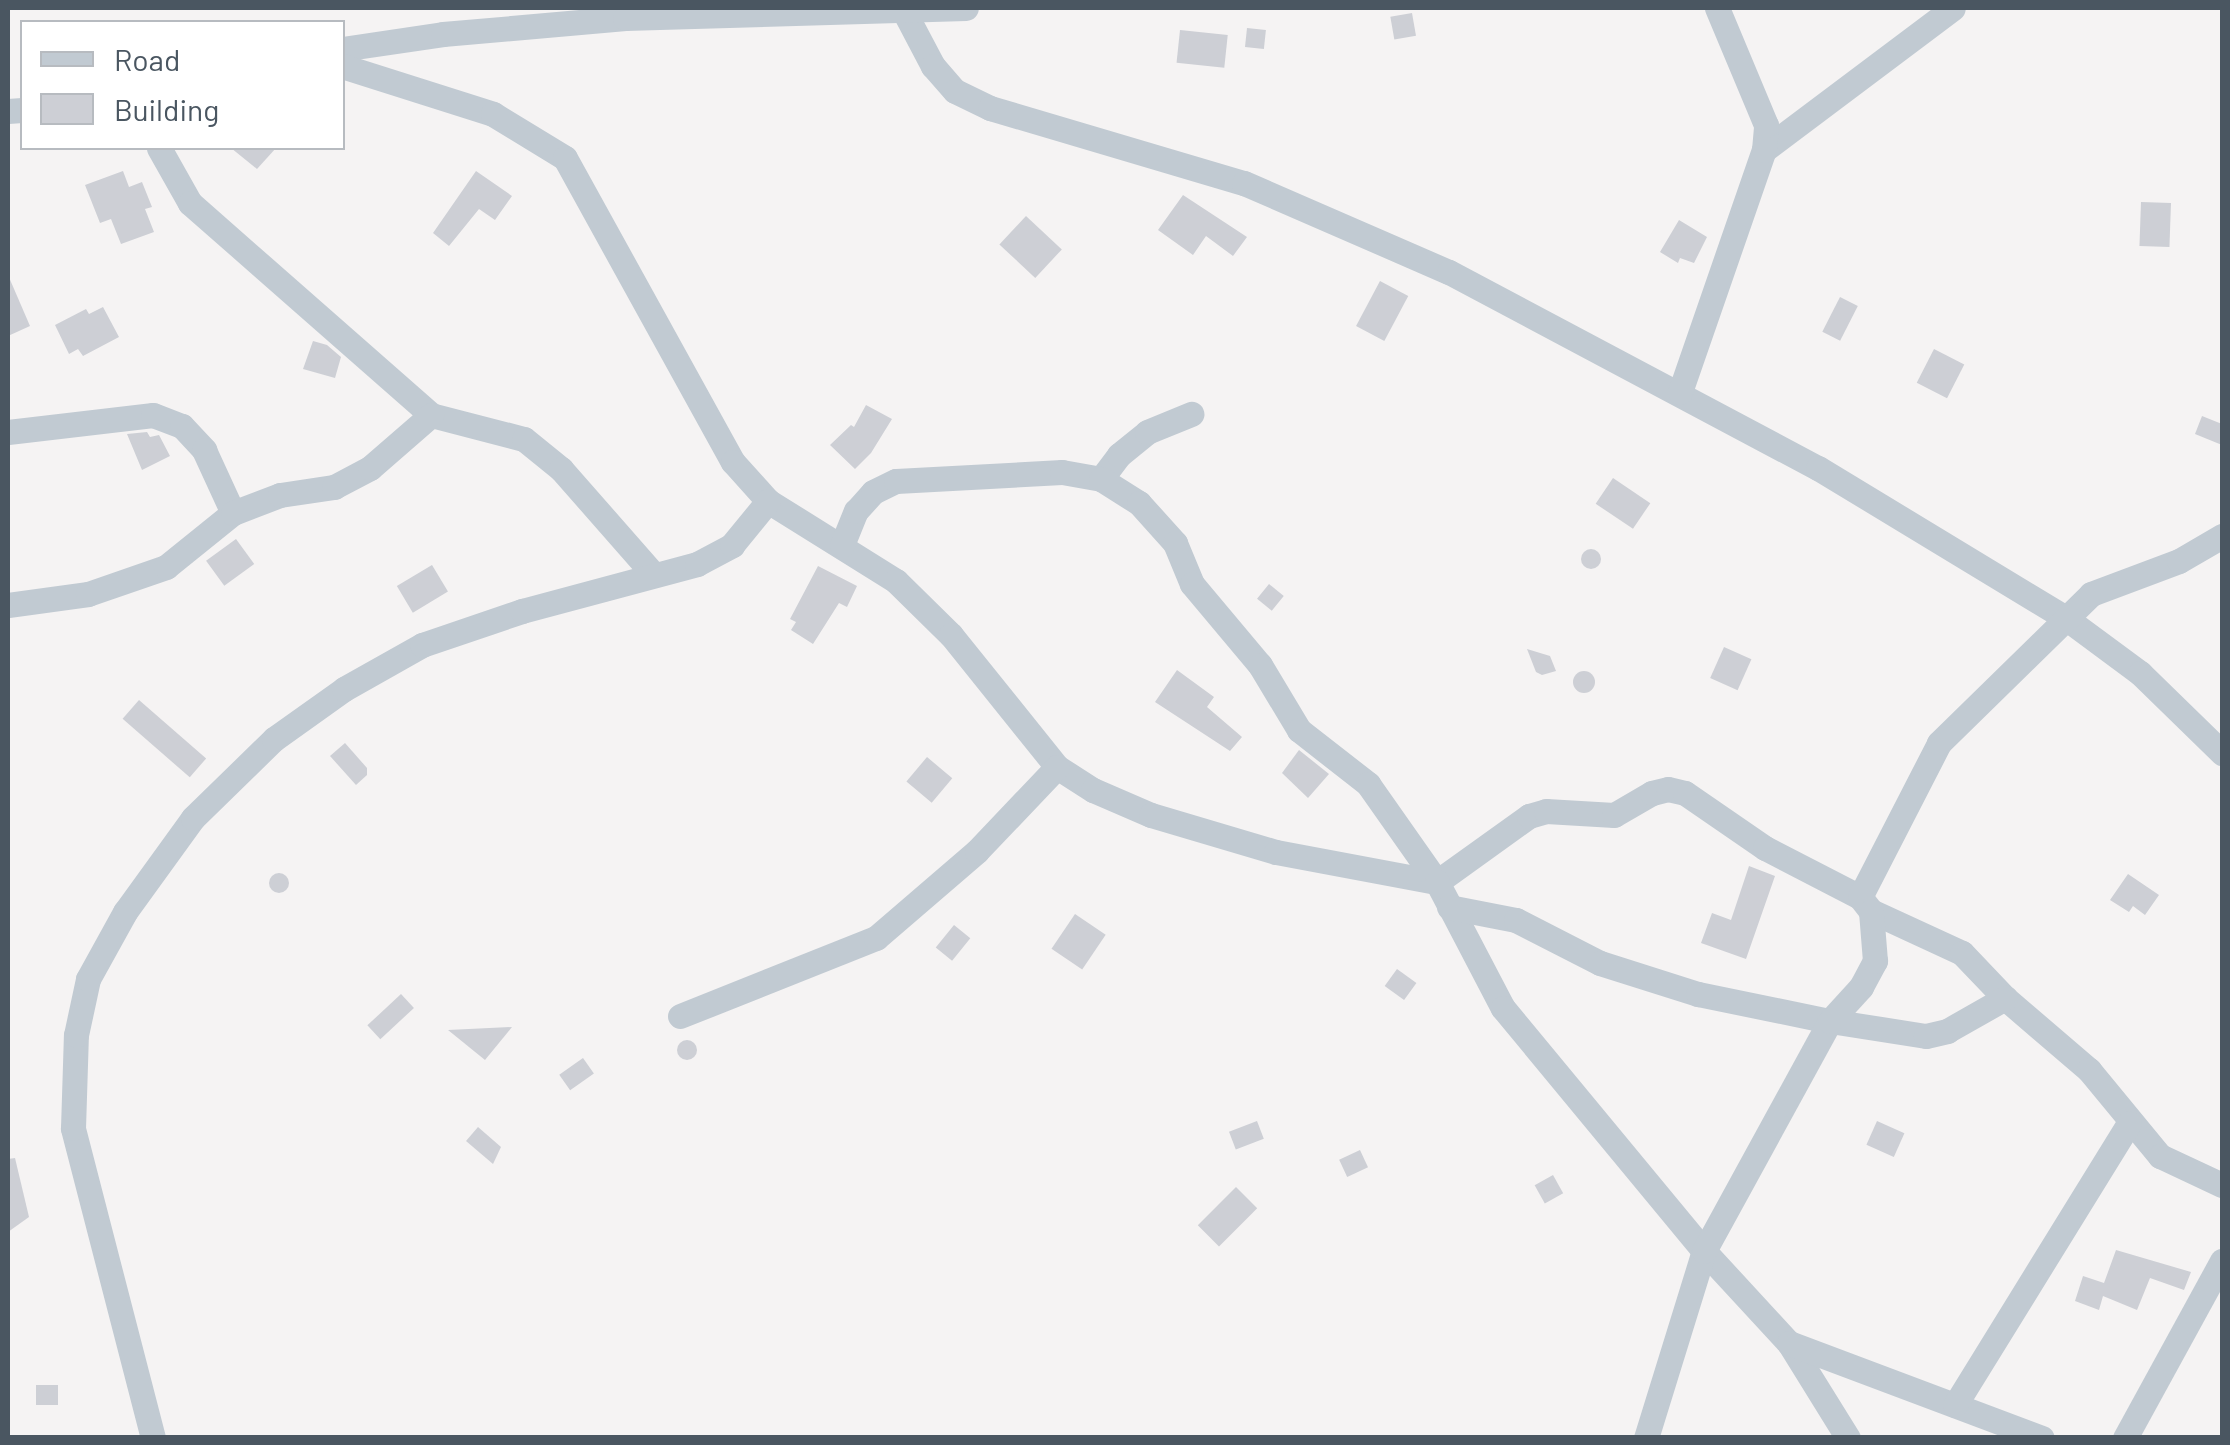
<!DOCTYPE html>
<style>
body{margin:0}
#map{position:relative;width:2230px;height:1445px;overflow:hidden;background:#f5f3f3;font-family:Barlow,sans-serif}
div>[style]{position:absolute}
.building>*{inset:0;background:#cdcfd5;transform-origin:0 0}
.round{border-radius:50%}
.minor>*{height:25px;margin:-12.5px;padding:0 12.5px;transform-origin:12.5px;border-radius:12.5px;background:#c1cad2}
span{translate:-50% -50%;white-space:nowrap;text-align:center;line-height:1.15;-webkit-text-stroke:8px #fff;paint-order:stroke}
.frame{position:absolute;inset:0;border:10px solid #4a5661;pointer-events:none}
.legend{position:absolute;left:20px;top:20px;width:325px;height:130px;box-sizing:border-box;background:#fff;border:2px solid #b7bbc0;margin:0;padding:12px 18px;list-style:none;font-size:30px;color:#4a5661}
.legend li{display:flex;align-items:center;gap:20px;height:50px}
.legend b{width:50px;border:2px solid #b7bbc0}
</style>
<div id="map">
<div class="building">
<i style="left:1412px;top:13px;width:23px;height:22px;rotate:80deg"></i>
<i style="left:1247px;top:28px;width:19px;height:19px;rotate:6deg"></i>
<i style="left:1180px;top:30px;width:48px;height:33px;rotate:6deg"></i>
<i style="clip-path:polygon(231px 148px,276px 148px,257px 169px)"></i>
<i style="clip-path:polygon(123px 171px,129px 187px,142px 182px,152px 207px,145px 209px,154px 232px,121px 244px,111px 219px,100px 223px,85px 185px)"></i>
<i style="clip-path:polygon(476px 171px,512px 196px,495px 220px,479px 209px,449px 246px,433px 233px)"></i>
<i style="clip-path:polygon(1183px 195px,1247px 237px,1233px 256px,1206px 236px,1193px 255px,1158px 230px)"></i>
<i style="left:2141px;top:202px;width:30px;height:44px;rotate:2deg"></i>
<i style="left:1026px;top:216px;width:49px;height:39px;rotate:43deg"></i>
<i style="clip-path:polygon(1679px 220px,1707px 237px,1694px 263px,1680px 258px,1678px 263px,1660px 252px)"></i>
<i style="clip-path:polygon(8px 275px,30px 326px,8px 336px)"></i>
<i style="left:1380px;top:281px;width:32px;height:51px;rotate:28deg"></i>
<i style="left:1840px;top:297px;width:20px;height:39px;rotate:27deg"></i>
<i style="clip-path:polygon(103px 307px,119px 337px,83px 356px,78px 349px,69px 354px,55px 325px,86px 309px,89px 314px)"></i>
<i style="clip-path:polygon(313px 341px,327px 345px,341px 357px,335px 378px,303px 369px)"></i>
<i style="left:1934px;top:349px;width:34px;height:38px;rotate:27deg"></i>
<i style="clip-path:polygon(866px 405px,892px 419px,871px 453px,855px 469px,830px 445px,851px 425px,854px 427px)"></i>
<i style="clip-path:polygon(2202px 416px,2222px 424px,2222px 445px,2195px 434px)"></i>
<i style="clip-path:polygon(147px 432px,150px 437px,159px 435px,170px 456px,142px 470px,127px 434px)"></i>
<i style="left:1613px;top:478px;width:45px;height:31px;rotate:34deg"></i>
<i style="left:236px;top:539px;width:31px;height:37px;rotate:54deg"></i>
<i class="round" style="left:1581px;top:549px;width:20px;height:20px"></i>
<i style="left:432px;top:565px;width:31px;height:41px;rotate:59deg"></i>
<i style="clip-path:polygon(818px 566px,857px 586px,847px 607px,839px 603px,813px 644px,791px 630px,796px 622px,790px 619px)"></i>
<i style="left:1269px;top:584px;width:19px;height:19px;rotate:39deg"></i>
<i style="left:1724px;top:647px;width:30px;height:34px;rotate:24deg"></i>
<i style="clip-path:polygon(1527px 649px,1550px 656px,1556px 671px,1542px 675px,1536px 672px)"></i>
<i style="clip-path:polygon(1177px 670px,1214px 697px,1207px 707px,1242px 737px,1230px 751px,1155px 702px)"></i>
<i class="round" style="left:1573px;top:671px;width:22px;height:22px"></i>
<i style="left:139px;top:700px;width:89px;height:25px;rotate:41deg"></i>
<i style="clip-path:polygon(345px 743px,367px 768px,367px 775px,356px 785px,330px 756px)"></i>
<i style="clip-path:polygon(1299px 750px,1329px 774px,1308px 798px,1282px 773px)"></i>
<i style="left:927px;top:757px;width:33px;height:32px;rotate:40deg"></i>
<i style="clip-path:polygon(1749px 866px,1775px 876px,1746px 959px,1701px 943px,1712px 913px,1731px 920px)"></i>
<i class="round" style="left:269px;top:873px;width:20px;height:20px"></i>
<i style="clip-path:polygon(2128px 874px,2159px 895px,2145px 915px,2133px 906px,2129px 912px,2110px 900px)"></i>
<i style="left:1075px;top:914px;width:37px;height:42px;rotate:34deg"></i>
<i style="left:954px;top:925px;width:21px;height:29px;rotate:39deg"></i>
<i style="left:1397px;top:969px;width:24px;height:21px;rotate:36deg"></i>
<i style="left:401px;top:994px;width:19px;height:46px;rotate:47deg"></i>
<i style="clip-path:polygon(512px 1027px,485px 1060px,448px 1030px)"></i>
<i class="round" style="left:677px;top:1040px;width:20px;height:20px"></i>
<i style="left:583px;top:1058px;width:19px;height:29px;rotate:55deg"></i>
<i style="left:1257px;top:1121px;width:19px;height:30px;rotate:69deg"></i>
<i style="left:1877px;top:1121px;width:30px;height:26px;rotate:24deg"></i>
<i style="clip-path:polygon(478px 1127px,501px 1147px,493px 1164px,466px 1141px)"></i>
<i style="left:1360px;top:1150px;width:19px;height:23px;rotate:65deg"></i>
<i style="clip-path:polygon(15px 1158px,29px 1217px,8px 1232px,8px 1159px)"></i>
<i style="left:1553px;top:1175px;width:21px;height:21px;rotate:61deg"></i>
<i style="left:1236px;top:1187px;width:30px;height:54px;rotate:45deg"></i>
<i style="clip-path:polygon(2116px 1250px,2191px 1272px,2184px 1290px,2150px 1278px,2137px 1310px,2103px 1296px,2099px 1310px,2075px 1301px,2083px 1276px,2104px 1283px)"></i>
<i style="left:36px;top:1385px;width:22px;height:20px"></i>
</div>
<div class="minor">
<i style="left:905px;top:13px;width:60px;rotate:62.2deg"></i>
<i style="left:933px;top:66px;width:33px;rotate:49deg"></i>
<i style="left:955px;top:91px;width:39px;rotate:26deg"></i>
<i style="left:990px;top:108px;width:265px;rotate:16.5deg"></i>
<i style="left:1244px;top:183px;width:223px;rotate:23.5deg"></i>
<i style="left:1449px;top:272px;width:418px;rotate:28deg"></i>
<i style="left:1818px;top:468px;width:291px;rotate:31.2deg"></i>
<i style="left:2067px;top:619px;width:91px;rotate:36.5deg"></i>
<i style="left:2140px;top:673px;width:115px;rotate:44.3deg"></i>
<i style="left:342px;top:49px;width:102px;rotate:-8.4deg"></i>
<i style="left:443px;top:34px;width:183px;rotate:-5deg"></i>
<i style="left:625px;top:18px;width:341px;rotate:-1.7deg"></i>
<i style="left:342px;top:66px;width:158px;rotate:17.6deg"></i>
<i style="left:493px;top:114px;width:84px;rotate:31.4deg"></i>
<i style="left:565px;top:158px;width:347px;rotate:61.1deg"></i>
<i style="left:733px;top:462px;width:52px;rotate:48.1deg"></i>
<i style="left:768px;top:501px;width:151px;rotate:32deg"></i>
<i style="left:896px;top:581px;width:77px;rotate:44.5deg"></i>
<i style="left:951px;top:635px;width:169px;rotate:51.2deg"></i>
<i style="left:1057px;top:767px;width:43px;rotate:32.6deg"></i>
<i style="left:1093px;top:790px;width:63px;rotate:23.3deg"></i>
<i style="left:1151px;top:815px;width:130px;rotate:16.5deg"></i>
<i style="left:1276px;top:852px;width:164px;rotate:10.6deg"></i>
<i style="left:1437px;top:882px;width:113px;rotate:-35.7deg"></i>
<i style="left:1529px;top:816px;width:18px;rotate:-16deg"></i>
<i style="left:1546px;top:811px;width:68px;rotate:3.4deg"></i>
<i style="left:1614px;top:815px;width:44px;rotate:-30.1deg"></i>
<i style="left:1652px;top:793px;width:16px;rotate:-14deg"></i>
<i style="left:1668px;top:789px;width:17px;rotate:13deg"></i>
<i style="left:1685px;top:793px;width:97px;rotate:34.5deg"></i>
<i style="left:1765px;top:848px;width:107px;rotate:27.3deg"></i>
<i style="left:1860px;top:897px;width:18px;rotate:52deg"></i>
<i style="left:1871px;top:911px;width:100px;rotate:24.8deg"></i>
<i style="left:1962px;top:953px;width:62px;rotate:46.3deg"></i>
<i style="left:2005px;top:998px;width:111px;rotate:40.6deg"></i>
<i style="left:2089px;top:1070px;width:112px;rotate:50.5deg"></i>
<i style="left:2160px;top:1156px;width:68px;rotate:25.1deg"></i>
<i style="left:8px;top:111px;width:14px;rotate:-4deg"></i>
<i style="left:159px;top:148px;width:63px;rotate:60.6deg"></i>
<i style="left:190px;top:203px;width:321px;rotate:41.3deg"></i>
<i style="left:431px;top:415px;width:96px;rotate:14.5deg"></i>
<i style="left:524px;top:439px;width:48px;rotate:39deg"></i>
<i style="left:561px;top:469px;width:141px;rotate:48.7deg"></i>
<i style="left:1764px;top:150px;width:236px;rotate:-36.9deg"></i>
<i style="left:1680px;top:392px;width:256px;rotate:-70.9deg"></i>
<i style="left:1764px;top:150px;width:25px;rotate:-85deg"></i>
<i style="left:1766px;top:125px;width:127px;rotate:-112.7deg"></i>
<i style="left:8px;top:432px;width:146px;rotate:-6.7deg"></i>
<i style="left:153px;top:415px;width:31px;rotate:21deg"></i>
<i style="left:182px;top:426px;width:33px;rotate:47deg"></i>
<i style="left:204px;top:450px;width:69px;rotate:65.3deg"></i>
<i style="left:1101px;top:479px;width:30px;rotate:-53deg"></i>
<i style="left:1119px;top:455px;width:36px;rotate:-39deg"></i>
<i style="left:1147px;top:432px;width:48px;rotate:-22.2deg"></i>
<i style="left:842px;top:545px;width:37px;rotate:-68deg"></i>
<i style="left:856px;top:511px;width:25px;rotate:-48deg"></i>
<i style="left:873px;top:492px;width:25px;rotate:-26deg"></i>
<i style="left:896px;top:481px;width:166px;rotate:-3.1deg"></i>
<i style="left:1062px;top:472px;width:40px;rotate:10deg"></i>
<i style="left:1101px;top:479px;width:45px;rotate:32.3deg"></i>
<i style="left:1139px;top:503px;width:54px;rotate:48deg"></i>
<i style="left:1175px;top:543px;width:44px;rotate:67.5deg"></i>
<i style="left:1192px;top:584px;width:106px;rotate:50deg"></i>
<i style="left:1260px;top:665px;width:76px;rotate:59deg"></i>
<i style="left:1299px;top:730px;width:88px;rotate:38deg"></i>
<i style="left:1368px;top:784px;width:120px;rotate:54.9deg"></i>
<i style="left:1437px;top:882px;width:142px;rotate:62.4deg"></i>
<i style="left:1503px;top:1008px;width:315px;rotate:50.4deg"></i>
<i style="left:1704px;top:1251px;width:125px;rotate:47.3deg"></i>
<i style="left:1789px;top:1343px;width:112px;rotate:58.2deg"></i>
<i style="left:8px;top:605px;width:81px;rotate:-7.8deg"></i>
<i style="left:88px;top:594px;width:83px;rotate:-19.1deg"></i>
<i style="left:166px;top:567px;width:86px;rotate:-38.9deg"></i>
<i style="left:233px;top:513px;width:50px;rotate:-21deg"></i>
<i style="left:280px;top:495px;width:55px;rotate:-8.4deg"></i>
<i style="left:334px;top:487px;width:41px;rotate:-27.8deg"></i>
<i style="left:370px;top:468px;width:81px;rotate:-41deg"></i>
<i style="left:1860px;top:897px;width:173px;rotate:-62.8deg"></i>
<i style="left:1939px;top:743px;width:213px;rotate:-44.4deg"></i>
<i style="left:2091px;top:594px;width:94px;rotate:-20.6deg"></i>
<i style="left:2179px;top:561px;width:50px;rotate:-30.2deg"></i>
<i style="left:1449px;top:907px;width:68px;rotate:11deg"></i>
<i style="left:1516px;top:920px;width:94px;rotate:27.1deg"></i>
<i style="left:1600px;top:963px;width:103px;rotate:17.6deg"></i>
<i style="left:1698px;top:994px;width:135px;rotate:11.6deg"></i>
<i style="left:1830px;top:1021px;width:97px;rotate:8.9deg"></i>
<i style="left:1926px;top:1036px;width:22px;rotate:-13deg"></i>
<i style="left:1947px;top:1031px;width:67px;rotate:-29.6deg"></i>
<i style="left:680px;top:1016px;width:211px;rotate:-21.7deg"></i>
<i style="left:876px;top:938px;width:133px;rotate:-40.7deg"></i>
<i style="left:977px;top:851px;width:116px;rotate:-46.4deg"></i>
<i style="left:1789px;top:1343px;width:270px;rotate:20.6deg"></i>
<i style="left:1955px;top:1405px;width:331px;rotate:-58.3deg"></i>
<i style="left:153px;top:1438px;width:320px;rotate:-104.5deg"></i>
<i style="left:73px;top:1128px;width:93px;rotate:-88.2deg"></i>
<i style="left:76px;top:1035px;width:57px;rotate:-77.9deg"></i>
<i style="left:88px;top:979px;width:77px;rotate:-61.1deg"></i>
<i style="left:125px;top:912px;width:116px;rotate:-54.1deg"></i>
<i style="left:193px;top:818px;width:113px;rotate:-44.3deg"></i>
<i style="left:274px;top:739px;width:86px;rotate:-35.5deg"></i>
<i style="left:344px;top:689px;width:90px;rotate:-29.4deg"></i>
<i style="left:422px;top:645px;width:106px;rotate:-18.8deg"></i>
<i style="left:522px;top:611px;width:181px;rotate:-15deg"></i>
<i style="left:697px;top:564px;width:40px;rotate:-28deg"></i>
<i style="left:732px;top:545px;width:57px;rotate:-50.7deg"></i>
<i style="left:1646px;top:1438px;width:196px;rotate:-72.8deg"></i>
<i style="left:1704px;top:1251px;width:262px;rotate:-61.3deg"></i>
<i style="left:1830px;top:1021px;width:46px;rotate:-47.6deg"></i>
<i style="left:1861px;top:987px;width:30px;rotate:-62deg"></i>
<i style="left:1875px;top:961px;width:50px;rotate:-94.6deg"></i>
<i style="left:2125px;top:1438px;width:202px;rotate:-61.3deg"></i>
</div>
<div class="frame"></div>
<ul class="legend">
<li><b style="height:12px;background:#c1cad2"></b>Road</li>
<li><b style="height:28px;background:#cdcfd5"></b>Building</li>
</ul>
</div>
